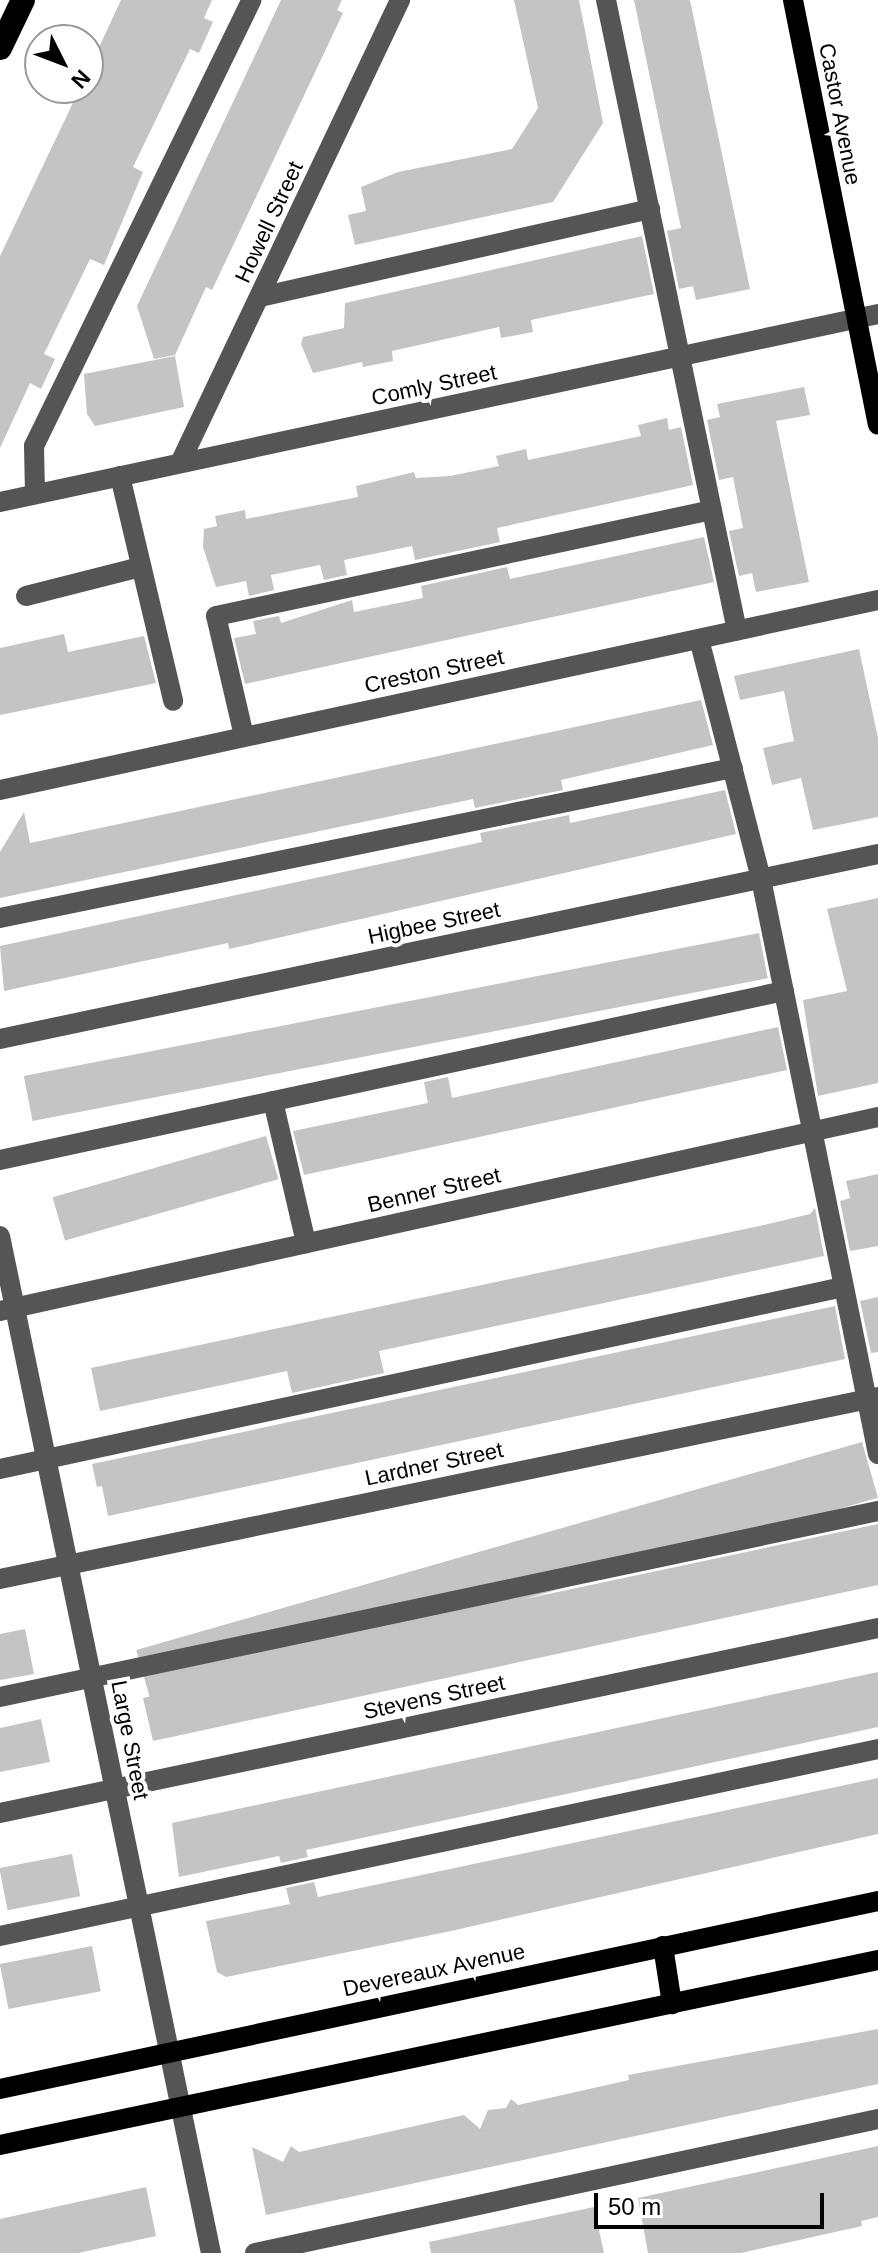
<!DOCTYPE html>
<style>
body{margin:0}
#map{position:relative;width:878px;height:2253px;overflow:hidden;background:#fff;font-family:Helvetica,sans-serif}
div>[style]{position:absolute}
.building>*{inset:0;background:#c4c4c4;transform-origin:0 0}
.minor>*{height:20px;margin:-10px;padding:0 10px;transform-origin:10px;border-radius:10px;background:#555}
.major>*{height:20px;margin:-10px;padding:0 10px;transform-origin:10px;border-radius:10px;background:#000}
.highway>*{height:24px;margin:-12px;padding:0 12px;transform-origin:12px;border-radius:12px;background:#000}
span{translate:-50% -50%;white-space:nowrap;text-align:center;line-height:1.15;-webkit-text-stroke:8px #fff;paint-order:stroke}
.street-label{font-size:22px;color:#000}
.north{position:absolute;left:24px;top:24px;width:80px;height:80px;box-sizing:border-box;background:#fff;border:2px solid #999;border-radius:50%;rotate:132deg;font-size:22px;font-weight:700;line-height:32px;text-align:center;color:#000}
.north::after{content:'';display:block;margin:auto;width:28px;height:36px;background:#000;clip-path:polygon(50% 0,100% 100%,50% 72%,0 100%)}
.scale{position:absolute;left:594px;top:2193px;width:230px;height:36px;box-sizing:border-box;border:4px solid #000;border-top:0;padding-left:10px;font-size:24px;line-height:28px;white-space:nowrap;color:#000;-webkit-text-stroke:6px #fff;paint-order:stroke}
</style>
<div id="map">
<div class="building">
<i style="clip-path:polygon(121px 0,212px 0,204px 18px,213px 22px,199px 53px,190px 49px,133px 167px,143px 172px,104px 265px,90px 259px,44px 354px,55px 359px,41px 389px,30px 383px,0 448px,0 256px,80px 88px,88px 88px,88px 71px)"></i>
<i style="clip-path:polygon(281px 0,342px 0,337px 10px,343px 13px,212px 290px,206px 287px,175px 355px,154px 359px,137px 306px)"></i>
<i style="clip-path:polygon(514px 0,579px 0,603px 123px,553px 202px,355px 245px,348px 215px,366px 211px,361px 187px,398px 172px,512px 149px,538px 108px)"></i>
<i style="clip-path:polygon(634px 0,690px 0,750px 289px,696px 300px,693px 286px,679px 289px,667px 231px,681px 228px)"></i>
<i style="clip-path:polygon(642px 236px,654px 294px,531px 320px,533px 332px,501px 338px,499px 327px,392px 351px,393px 361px,363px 367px,362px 362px,313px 373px,301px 344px,303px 337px,344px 328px,345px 303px)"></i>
<i style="clip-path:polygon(175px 356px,184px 407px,95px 426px,87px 414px,84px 374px)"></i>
<i style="clip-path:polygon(804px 387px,810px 415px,776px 421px,809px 582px,756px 592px,752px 573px,739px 576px,729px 531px,743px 528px,733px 477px,719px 480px,707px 420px,720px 417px,717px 404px)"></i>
<i style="clip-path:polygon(667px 418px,669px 430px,681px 427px,693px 485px,497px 528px,500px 542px,415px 560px,412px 546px,344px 560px,347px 575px,324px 580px,320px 565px,271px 575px,274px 590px,249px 596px,246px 581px,216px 587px,203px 547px,204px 529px,217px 526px,215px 516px,245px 510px,246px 519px,358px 497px,356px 486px,414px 472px,416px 478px,450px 476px,499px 466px,496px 456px,526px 449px,528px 460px,641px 436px,638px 425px)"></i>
<i style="clip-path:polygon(704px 537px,714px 582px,245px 684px,234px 638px,256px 634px,253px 621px,279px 616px,281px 623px,352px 600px,354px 612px,423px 598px,421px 586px,507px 567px,510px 579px)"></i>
<i style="clip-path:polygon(64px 634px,68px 652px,144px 636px,156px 683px,0 715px,0 648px)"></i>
<i style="clip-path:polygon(859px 649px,878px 738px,878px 817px,813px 830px,801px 778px,772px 785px,763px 748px,794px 741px,784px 691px,740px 700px,734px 676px)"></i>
<i style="clip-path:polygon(701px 700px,713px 745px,561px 780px,563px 790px,475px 808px,473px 799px,0 898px,0 852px,24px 812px,30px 843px)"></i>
<i style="clip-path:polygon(725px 790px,736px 834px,229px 949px,228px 943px,4px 991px,0 946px,482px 842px,480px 833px,569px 815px,570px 823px)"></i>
<i style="clip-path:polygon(878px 898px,878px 1083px,818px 1096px,803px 1000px,847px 991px,827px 909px)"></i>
<i style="left:759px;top:933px;width:46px;height:749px;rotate:79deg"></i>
<i style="clip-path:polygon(778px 1027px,787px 1070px,304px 1175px,293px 1131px,428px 1103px,424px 1082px,448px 1077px,452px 1098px)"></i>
<i style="left:266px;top:1136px;width:45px;height:222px;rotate:74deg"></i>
<i style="clip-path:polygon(878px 1174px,878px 1246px,850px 1251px,840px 1201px,850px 1198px,846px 1181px)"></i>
<i style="clip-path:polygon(815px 1208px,824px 1256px,379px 1351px,384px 1373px,292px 1393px,287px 1371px,100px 1411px,91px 1368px,764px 1225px,810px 1214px)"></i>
<i style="clip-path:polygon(878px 1297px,878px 1352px,871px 1353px,860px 1301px)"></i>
<i style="clip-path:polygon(835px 1306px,845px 1359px,108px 1516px,102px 1486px,97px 1487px,92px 1464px)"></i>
<i style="left:862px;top:1442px;width:58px;height:755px;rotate:74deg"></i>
<i style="clip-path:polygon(878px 1524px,878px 1585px,153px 1741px,143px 1698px,179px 1690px,175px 1673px)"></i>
<i style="clip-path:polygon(25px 1629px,34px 1674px,0 1680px,0 1634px)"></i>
<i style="clip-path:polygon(878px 1672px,878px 1727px,306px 1850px,308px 1857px,281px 1863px,279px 1856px,179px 1877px,172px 1823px)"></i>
<i style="clip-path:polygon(41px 1719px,50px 1762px,0 1772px,0 1728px)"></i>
<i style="clip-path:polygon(878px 1778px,878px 1834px,451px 1931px,226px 1977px,217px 1972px,206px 1921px,290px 1904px,286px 1888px,314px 1882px,318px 1897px)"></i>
<i style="left:72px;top:1854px;width:43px;height:74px;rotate:79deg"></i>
<i style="left:92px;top:1946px;width:46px;height:94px;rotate:79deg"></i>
<i style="clip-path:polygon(878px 2029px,878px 2084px,266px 2215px,252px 2147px,283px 2162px,291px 2146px,299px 2152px,464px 2115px,480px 2129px,488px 2110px,506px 2108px,511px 2099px,518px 2105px,629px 2080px,628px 2075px)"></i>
<i style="clip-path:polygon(878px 2146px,878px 2217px,861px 2221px,862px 2226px,741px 2253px,648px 2253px,638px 2198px)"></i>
<i style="clip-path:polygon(146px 2187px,156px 2236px,78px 2253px,0 2253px,0 2219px)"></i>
<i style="clip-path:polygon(594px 2207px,604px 2253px,431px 2253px,429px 2242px)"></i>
</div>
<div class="minor">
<i style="left:606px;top:0;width:644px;rotate:78.27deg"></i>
<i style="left:260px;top:297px;width:400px;rotate:-12.7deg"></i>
<i style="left:180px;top:463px;width:513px;rotate:-64.58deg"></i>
<i style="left:120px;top:476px;width:231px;rotate:76.7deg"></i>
<i style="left:35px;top:494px;width:48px;rotate:-91.2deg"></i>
<i style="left:34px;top:446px;width:496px;rotate:-64deg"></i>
<i style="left:0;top:502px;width:898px;rotate:-12.09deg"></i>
<i style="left:26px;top:596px;width:119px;rotate:-14.2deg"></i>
<i style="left:699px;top:639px;width:248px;rotate:75.5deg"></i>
<i style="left:761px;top:879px;width:587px;rotate:78.5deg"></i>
<i style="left:244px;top:736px;width:123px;rotate:-103.1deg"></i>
<i style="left:216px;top:616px;width:507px;rotate:-12.06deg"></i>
<i style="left:0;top:790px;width:898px;rotate:-12.21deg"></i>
<i style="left:0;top:918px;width:748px;rotate:-11.57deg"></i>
<i style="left:0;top:1039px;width:897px;rotate:-11.9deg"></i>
<i style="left:273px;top:1101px;width:146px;rotate:76.9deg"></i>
<i style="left:0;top:1160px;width:802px;rotate:-12.16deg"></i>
<i style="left:0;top:1236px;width:1039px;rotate:78.28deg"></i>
<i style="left:0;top:1311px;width:899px;rotate:-12.46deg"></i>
<i style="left:0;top:1469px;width:862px;rotate:-12.18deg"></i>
<i style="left:0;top:1579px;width:897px;rotate:-11.71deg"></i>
<i style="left:0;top:1697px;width:897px;rotate:-11.96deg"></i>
<i style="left:0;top:1813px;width:897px;rotate:-11.9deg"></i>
<i style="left:0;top:1936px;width:898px;rotate:-12.02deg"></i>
<i style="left:255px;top:2253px;width:637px;rotate:-12.14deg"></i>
</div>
<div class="major">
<i style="left:793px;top:0;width:433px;rotate:78.7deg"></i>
<i style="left:663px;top:1946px;width:59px;rotate:81.2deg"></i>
<i style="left:0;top:2089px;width:898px;rotate:-12.09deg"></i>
<i style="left:0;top:2145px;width:897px;rotate:-11.9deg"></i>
</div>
<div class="highway">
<i style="left:0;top:48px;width:53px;rotate:-64.4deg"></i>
</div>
<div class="street-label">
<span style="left:840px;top:114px;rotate:79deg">Castor Avenue</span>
<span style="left:269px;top:222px;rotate:-65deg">Howell Street</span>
<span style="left:434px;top:385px;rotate:-12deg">Comly Street</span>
<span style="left:434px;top:671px;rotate:-12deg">Creston Street</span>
<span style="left:434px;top:923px;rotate:-12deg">Higbee Street</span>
<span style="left:434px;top:1190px;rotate:-13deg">Benner Street</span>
<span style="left:434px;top:1464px;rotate:-12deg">Lardner Street</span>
<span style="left:434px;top:1697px;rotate:-12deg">Stevens Street</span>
<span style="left:130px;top:1740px;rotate:79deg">Large Street</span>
<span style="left:434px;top:1970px;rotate:-12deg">Devereaux Avenue</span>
</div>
<div class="north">N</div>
<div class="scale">50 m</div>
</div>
